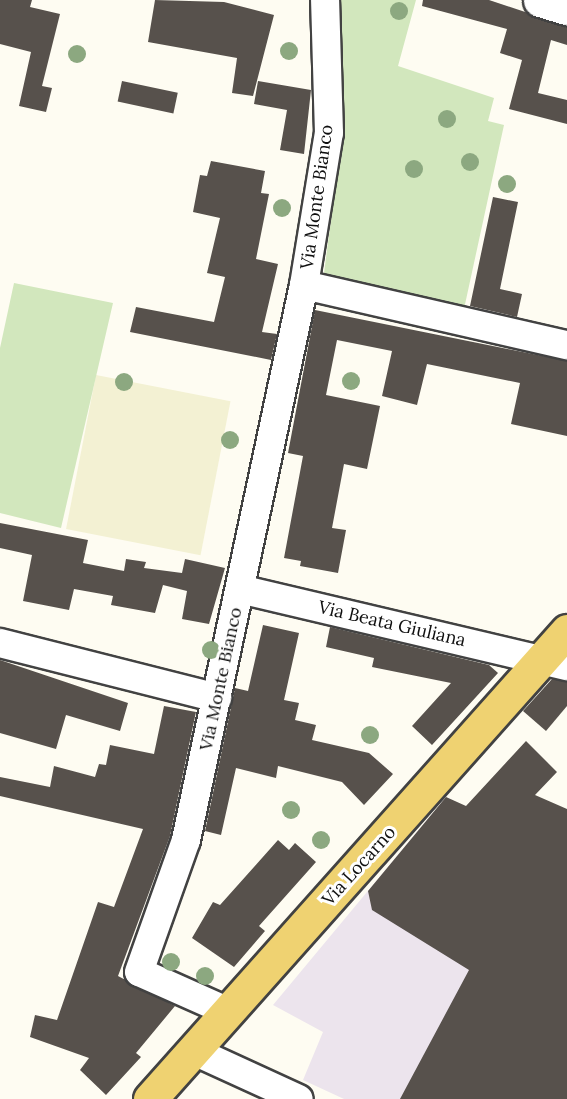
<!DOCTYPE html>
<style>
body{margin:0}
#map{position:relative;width:567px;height:1099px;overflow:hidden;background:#fefcf2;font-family:Lora,serif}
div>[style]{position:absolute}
.industrial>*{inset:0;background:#ece4ed}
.farmland>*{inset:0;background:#f3f1d3;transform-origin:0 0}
.green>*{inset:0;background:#d2e7bd}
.building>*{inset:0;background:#57514c;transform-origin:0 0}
.roads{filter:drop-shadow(2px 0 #424242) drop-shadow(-2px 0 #424242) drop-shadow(0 2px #424242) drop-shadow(0 -2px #424242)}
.minor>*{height:28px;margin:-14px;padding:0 14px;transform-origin:14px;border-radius:14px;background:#fff}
.tertiary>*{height:33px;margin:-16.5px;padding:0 16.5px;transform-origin:16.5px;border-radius:16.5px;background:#fff}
.primary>*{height:33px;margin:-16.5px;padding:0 16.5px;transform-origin:16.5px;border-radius:16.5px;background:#efd271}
.trees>*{width:18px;height:18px;margin:-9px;border-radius:50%;background:#8ca880}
span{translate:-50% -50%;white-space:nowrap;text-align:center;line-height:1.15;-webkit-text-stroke:6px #fff;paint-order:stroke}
.street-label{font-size:18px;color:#0f0f0f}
</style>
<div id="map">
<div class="industrial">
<i style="clip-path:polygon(446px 797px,567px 856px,567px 1099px,344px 1099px,303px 1080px,323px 1032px,273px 1005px)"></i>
</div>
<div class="farmland">
<i style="left:96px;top:375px;width:137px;height:157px;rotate:11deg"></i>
</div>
<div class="green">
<i style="clip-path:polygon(340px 0,416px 0,398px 66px,494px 98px,488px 121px,504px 125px,464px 309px,332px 281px,324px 273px,341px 144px)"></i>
<i style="clip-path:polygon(14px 283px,113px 303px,61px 528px,0 513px,0 348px)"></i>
</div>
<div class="building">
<i style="clip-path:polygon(0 0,32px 0,30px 7px,60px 14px,42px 86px,52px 88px,46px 112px,19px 106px,31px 52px,0 44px)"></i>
<i style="clip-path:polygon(155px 0,224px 2px,274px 15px,253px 96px,232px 93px,237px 58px,148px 42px)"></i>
<i style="clip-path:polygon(423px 0,489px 0,567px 26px,567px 45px,551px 40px,538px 93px,567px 100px,567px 124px,509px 109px,522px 60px,500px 53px,507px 29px,422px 6px)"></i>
<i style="left:122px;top:81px;width:57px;height:21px;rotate:12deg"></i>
<i style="clip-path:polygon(258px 81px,311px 90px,304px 154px,280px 150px,287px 110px,254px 104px)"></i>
<i style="clip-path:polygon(211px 161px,265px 171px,261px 193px,269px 194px,256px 259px,278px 264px,262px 332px,277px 334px,271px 360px,130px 332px,136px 307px,214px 322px,225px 277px,207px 273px,220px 218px,193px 212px,200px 175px,207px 176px)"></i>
<i style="clip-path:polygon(493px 197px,518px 202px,500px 289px,522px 294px,517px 317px,470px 306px)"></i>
<i style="clip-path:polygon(315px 310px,567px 361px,567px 436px,511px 424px,520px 383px,427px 364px,417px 405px,382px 396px,392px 351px,337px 340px,326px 395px,380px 406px,367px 469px,344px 464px,332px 528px,346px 530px,338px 573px,300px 566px,301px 561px,284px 558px,303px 456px,288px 453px)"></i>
<i style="clip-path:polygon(0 523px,88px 540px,83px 563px,124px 571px,126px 559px,146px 562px,144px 568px,182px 573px,185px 559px,225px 568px,209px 624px,182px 619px,187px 591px,163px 585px,155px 613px,111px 605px,113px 596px,74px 589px,69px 610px,23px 601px,32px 555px,0 548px)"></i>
<i style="clip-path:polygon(263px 625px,299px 633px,284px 700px,299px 703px,295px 720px,316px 725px,312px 740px,369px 753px,393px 774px,364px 805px,342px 782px,278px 766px,276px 778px,236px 768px,221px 835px,205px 831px,235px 688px,248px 691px)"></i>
<i style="clip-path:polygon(330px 627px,489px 665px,498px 673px,432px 745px,412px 726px,451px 683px,372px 667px,374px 658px,326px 647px)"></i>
<i style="clip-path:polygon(0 660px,128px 703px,120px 731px,66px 715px,56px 749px,0 733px)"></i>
<i style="clip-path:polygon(552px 679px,567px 682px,567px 706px,546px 731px,523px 711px)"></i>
<i style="clip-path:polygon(164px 706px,196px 712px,170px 836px,118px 976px,175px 1006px,136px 1053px,141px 1057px,106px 1095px,80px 1070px,89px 1058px,30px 1037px,35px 1015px,57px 1020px,98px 902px,114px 907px,143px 829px,0 796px,0 777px,50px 787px,54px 766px,95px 777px,99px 764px,106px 765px,110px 745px,154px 754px)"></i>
<i style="clip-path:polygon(526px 741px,557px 772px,535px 795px,567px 809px,567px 1099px,400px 1099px,469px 970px,372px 910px,368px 891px,446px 797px,466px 806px)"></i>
<i style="clip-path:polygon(278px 840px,289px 850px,295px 843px,316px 862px,259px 926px,265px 931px,234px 967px,192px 938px,213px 902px,220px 905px)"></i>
</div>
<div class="roads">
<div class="minor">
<i style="left:304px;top:285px;width:270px;rotate:12.9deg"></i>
<i style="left:240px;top:589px;width:336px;rotate:13.3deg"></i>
<i style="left:0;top:643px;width:224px;rotate:14.2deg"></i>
<i style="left:229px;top:1012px;width:98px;rotate:-156deg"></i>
<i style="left:139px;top:972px;width:140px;rotate:-70.4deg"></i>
<i style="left:186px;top:840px;width:567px;rotate:-78deg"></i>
<i style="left:304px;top:285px;width:154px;rotate:-80.7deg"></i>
<i style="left:329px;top:133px;width:133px;rotate:-91.7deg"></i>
<i style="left:194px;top:1051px;width:115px;rotate:24.6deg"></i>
</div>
<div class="tertiary">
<i style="left:540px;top:0;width:28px;rotate:17deg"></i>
</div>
<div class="primary">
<i style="left:150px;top:1099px;width:627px;rotate:-48.3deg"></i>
</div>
</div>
<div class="trees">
<i style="left:399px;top:11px"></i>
<i style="left:289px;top:51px"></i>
<i style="left:77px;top:54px"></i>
<i style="left:447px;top:119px"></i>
<i style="left:470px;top:162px"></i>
<i style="left:414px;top:169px"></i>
<i style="left:507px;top:184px"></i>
<i style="left:282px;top:208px"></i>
<i style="left:351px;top:381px"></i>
<i style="left:124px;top:382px"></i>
<i style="left:230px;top:440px"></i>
<i style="left:211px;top:650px"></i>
<i style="left:370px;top:735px"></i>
<i style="left:291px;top:810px"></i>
<i style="left:321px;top:840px"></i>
<i style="left:171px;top:962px"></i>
<i style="left:205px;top:976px"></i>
</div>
<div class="street-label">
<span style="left:317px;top:197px;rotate:-82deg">Via Monte Bianco</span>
<span style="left:392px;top:624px;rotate:13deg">Via Beata Giuliana</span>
<span style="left:221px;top:679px;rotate:-78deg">Via Monte Bianco</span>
<span style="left:359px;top:866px;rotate:-48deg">Via Locarno</span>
</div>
</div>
